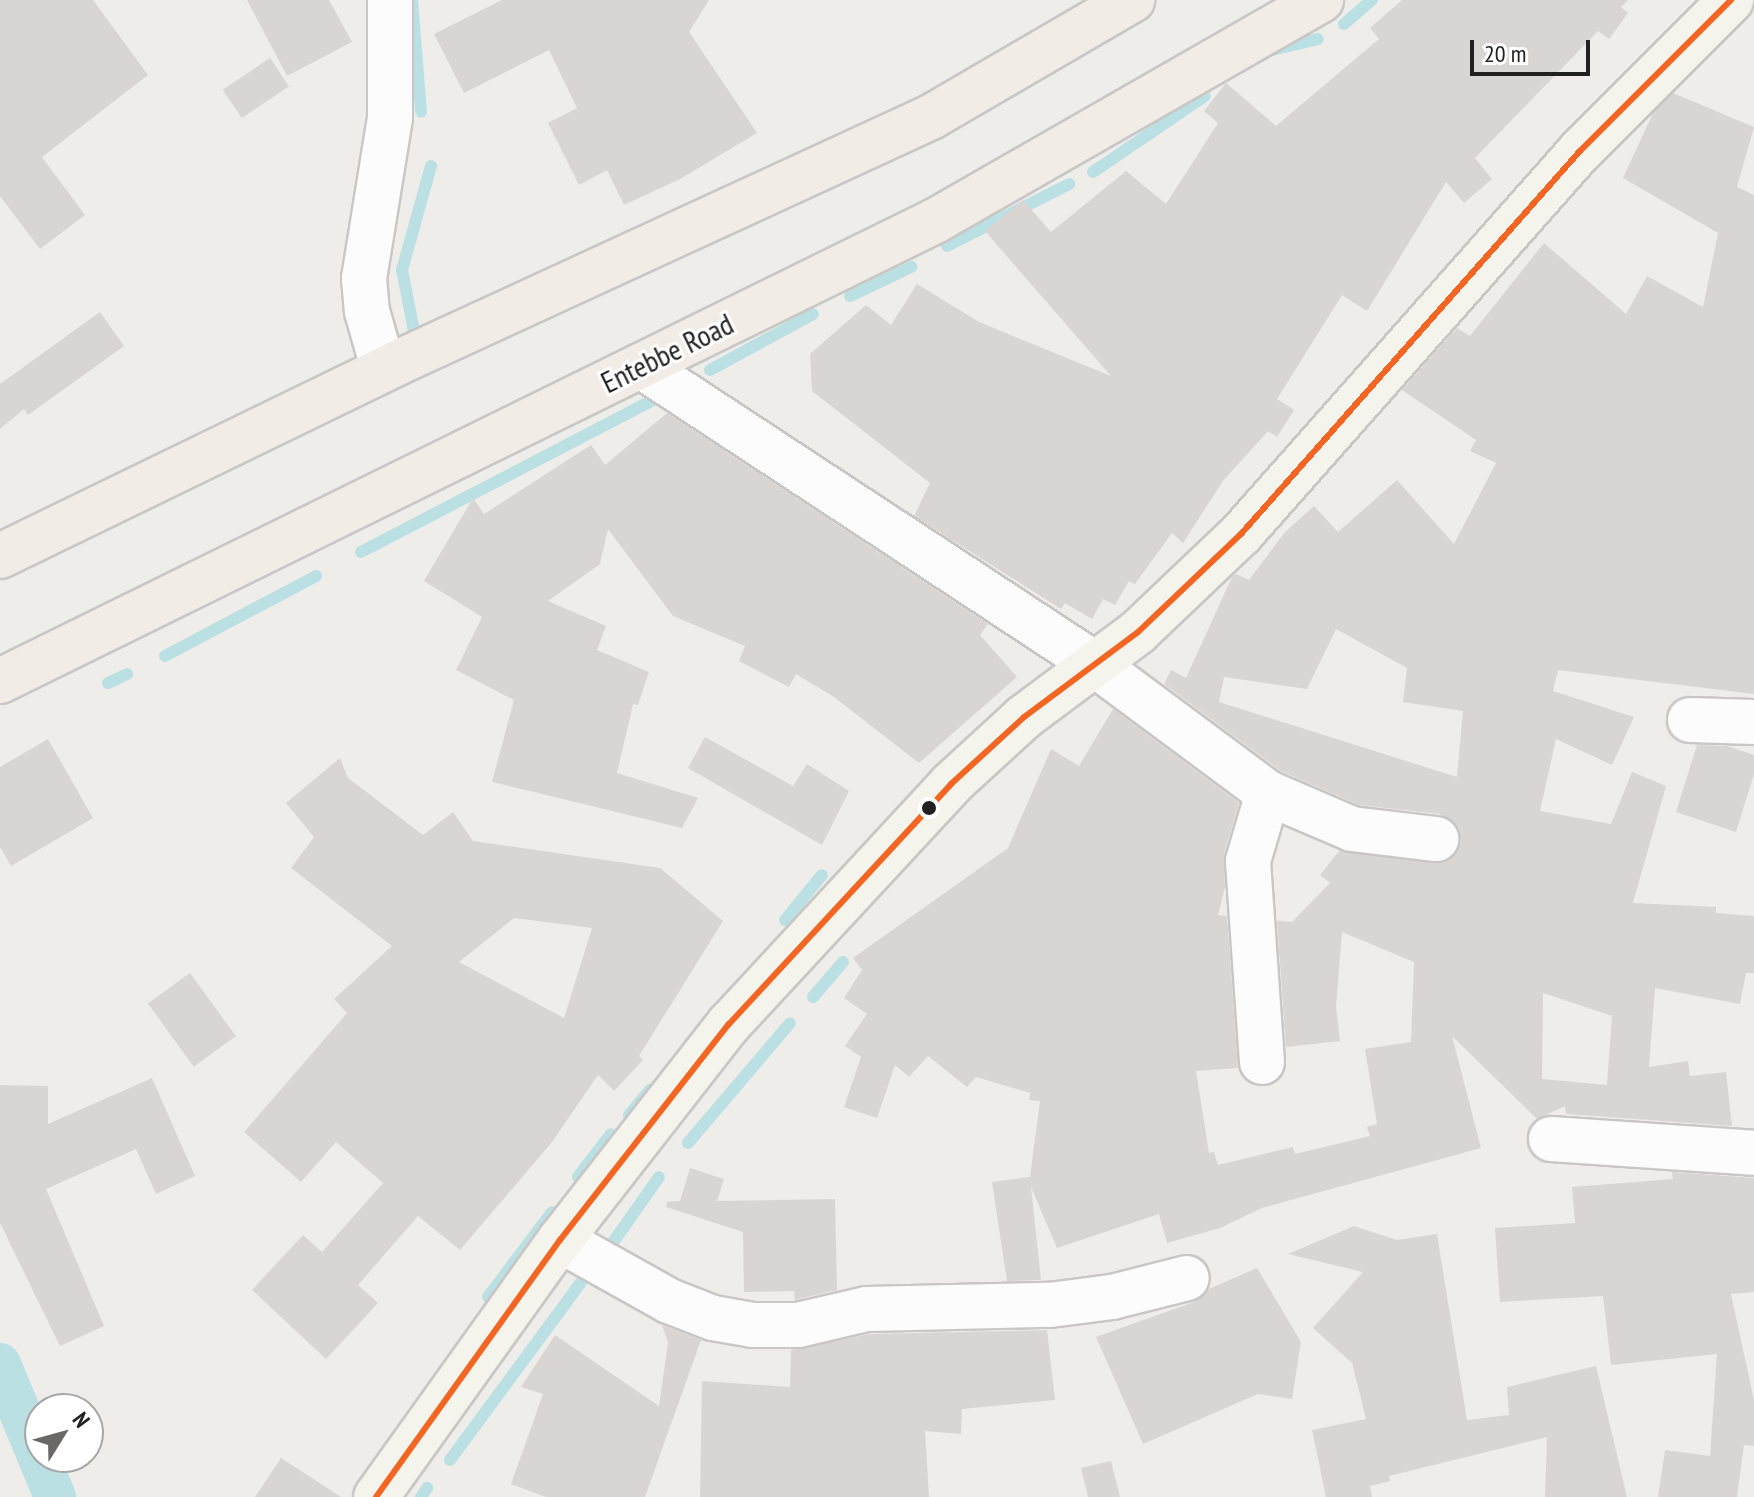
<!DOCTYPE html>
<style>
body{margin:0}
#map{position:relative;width:1754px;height:1497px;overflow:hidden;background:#efedea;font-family:"PT Sans Narrow",sans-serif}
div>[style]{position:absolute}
.stream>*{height:12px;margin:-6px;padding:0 6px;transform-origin:6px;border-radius:6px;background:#bbe0e4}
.canal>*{height:42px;margin:-21px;padding:0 21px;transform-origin:21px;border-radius:21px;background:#bbe0e4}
.building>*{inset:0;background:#d8d5d2;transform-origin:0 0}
.roads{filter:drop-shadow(2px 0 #c8c7c6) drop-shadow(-2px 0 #c8c7c6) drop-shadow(0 2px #c8c7c6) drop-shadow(0 -2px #c8c7c6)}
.street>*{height:44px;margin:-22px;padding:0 22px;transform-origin:22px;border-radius:22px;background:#fdfcfc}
.secondary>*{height:44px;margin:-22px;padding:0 22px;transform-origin:22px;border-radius:22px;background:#f5f4ec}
.primary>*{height:44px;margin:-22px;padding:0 22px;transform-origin:22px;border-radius:22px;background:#f2ece6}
.bus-1>*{height:6px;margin:-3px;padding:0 3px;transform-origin:3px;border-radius:3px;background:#f26522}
.dots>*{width:22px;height:22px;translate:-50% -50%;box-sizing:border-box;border:4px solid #fff;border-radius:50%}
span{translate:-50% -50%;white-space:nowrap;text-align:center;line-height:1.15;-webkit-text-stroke:6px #fff;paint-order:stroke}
.street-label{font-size:30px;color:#212121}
.north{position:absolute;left:24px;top:1393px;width:80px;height:80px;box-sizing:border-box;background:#fff;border:2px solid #a6a6a6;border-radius:50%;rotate:53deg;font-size:22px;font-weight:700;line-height:32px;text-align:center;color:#212121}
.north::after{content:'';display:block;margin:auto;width:28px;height:36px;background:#696867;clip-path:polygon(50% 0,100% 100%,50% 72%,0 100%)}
.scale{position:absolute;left:1470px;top:40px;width:120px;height:36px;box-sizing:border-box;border:4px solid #212121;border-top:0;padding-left:10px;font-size:24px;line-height:28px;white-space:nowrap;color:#212121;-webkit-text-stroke:6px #fff;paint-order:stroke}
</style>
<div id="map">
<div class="stream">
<i style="left:412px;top:0;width:112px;rotate:85.4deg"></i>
<i style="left:1344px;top:24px;width:37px;rotate:-41deg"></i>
<i style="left:1267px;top:51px;width:52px;rotate:-13.2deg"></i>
<i style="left:1093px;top:172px;width:135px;rotate:-34.2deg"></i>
<i style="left:947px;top:246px;width:137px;rotate:-26.9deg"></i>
<i style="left:850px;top:296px;width:68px;rotate:-25.4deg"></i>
<i style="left:414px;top:331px;width:62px;rotate:-101.1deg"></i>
<i style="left:402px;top:270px;width:108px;rotate:-74.4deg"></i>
<i style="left:710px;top:370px;width:117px;rotate:-28.5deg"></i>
<i style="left:361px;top:552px;width:336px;rotate:-27.5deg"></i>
<i style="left:165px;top:656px;width:171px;rotate:-27.9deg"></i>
<i style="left:108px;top:683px;width:21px;rotate:-25deg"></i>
<i style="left:785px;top:920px;width:58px;rotate:-50.6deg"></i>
<i style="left:813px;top:997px;width:46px;rotate:-49.4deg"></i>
<i style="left:629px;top:1115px;width:33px;rotate:-50deg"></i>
<i style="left:688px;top:1143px;width:157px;rotate:-49.6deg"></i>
<i style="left:578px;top:1177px;width:54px;rotate:-52.5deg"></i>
<i style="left:614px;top:1241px;width:78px;rotate:-54.9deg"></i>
<i style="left:488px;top:1297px;width:106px;rotate:-53deg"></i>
<i style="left:450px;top:1460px;width:221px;rotate:-53.6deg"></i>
<i style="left:421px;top:1497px;width:11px;rotate:-56deg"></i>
</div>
<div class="canal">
<i style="left:0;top:1364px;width:144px;rotate:67.5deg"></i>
</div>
<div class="building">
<i style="clip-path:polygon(0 0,93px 0,148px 75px,42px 157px,85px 215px,40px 249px,0 196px)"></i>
<i style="clip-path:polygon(247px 0,329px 0,352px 42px,287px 76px)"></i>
<i style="clip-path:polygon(502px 0,709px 0,689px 32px,757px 133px,680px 179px,624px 205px,607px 170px,579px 185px,548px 123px,577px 108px,549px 50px,464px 93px,434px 34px)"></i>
<i style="clip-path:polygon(1402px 0,1628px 0,1621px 7px,1628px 13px,1609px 39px,1598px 31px,1475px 158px,1492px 179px,1464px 203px,1446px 182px,1367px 311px,1342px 295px,1277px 399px,1294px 410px,1277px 437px,1268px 431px,1223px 481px,1183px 543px,1172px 533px,1135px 584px,1129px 581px,1115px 605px,1103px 599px,1092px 619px,1065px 603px,1061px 609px,914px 516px,930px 483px,812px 391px,810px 354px,866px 305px,891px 325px,917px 284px,979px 322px,1111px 376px,985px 231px,1023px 200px,1051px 232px,1126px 171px,1166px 204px,1218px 123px,1204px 111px,1226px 83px,1276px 126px,1379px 39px,1370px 28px)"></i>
<i style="left:270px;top:58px;width:34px;height:57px;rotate:56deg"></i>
<i style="clip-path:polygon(evenodd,1673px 93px,1754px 127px,1737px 187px,1754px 195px,1754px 694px,1558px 670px,1553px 691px,1634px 717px,1612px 765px,1556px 739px,1540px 811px,1611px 824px,1632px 772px,1666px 786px,1633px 903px,1716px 907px,1716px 913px,1754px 916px,1754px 973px,1746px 973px,1740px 1004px,1655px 988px,1649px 1067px,1688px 1061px,1690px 1076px,1726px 1072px,1732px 1126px,1566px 1114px,1565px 1106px,1537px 1119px,1452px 1036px,1481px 1148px,1262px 1208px,1220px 1228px,1167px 1243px,1159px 1214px,1057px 1248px,1031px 1187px,1041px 1280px,1007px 1281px,992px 1182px,1030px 1177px,1040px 1101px,1029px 1100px,1030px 1093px,976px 1077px,967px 1087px,928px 1056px,909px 1077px,895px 1065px,877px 1118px,844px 1107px,861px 1057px,845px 1046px,867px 1014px,844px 998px,862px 970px,853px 958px,1008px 848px,1051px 749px,1079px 766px,1113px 709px,1239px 803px,1224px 854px,1225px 887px,1218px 915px,1227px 916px,1238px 1068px,1196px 1071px,1209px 1153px,1214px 1152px,1218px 1165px,1293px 1147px,1295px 1154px,1370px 1136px,1367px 1127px,1377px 1124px,1365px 1049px,1411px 1042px,1414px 962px,1342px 932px,1336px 1007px,1340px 1041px,1286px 1047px,1277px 921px,1292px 922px,1330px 883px,1320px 875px,1339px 851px,1445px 862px,1461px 843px,1459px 828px,1440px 814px,1359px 805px,1281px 771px,1164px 684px,1171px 670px,1186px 678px,1232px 577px,1236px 574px,1249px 580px,1285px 532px,1314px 506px,1338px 532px,1397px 480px,1454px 544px,1496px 463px,1470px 451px,1476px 440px,1402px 390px,1457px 328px,1470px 336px,1544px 243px,1626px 314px,1647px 276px,1703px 307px,1718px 233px,1623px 178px,1653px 113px,1673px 93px,1336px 629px,1407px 668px,1403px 702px,1463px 711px,1457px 777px,1219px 702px,1224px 677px,1307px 689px,1336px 629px,1673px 93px,1543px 993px,1612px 1016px,1607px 1085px,1542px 1079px,1543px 993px)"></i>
<i style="clip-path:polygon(100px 312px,124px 346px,28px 415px,24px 409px,0 429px,0 384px)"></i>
<i style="clip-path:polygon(667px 413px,988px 624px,980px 635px,1017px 677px,919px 763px,834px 697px,796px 674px,789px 687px,739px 661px,745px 646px,673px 616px,608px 529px,600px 564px,548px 601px,606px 626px,597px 650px,649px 672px,638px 705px,633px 704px,617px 773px,698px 798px,682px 828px,492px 782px,514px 700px,456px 670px,482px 617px,424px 581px,473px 498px,484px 514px,591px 445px,605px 465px)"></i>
<i style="clip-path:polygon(705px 737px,793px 786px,807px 764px,849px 791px,822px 845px,688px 768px)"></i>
<i style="clip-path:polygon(48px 739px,93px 818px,11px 866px,0 847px,0 767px)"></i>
<i style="clip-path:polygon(1697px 745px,1727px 746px,1754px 755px,1754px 774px,1736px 832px,1676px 812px)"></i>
<i style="clip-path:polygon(evenodd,340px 758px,348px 778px,423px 835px,453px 812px,473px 841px,660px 868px,723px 921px,639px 1056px,643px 1060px,614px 1091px,598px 1075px,552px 1142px,460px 1250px,418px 1216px,358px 1285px,378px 1303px,326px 1359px,252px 1290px,303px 1235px,322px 1252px,383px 1183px,336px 1142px,301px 1182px,244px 1132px,347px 1013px,334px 999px,392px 946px,291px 868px,314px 837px,286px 803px,340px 758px,514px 918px,592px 928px,564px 1018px,459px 962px,514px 918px)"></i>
<i style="left:190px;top:973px;width:78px;height:52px;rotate:54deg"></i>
<i style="clip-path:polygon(152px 1078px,195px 1176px,156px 1194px,136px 1149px,46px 1189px,104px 1326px,60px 1346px,0 1223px,0 1085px,48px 1086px,48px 1124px)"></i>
<i style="clip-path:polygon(690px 1168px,724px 1179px,717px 1201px,835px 1199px,837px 1290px,795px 1300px,794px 1291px,744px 1292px,743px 1232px,666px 1207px,667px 1202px,680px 1201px)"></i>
<i style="clip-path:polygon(1672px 1172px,1754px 1178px,1754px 1292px,1731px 1294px,1754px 1400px,1754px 1446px,1744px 1445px,1737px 1497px,1658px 1497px,1665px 1450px,1710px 1456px,1717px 1354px,1611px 1365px,1603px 1296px,1500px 1302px,1495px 1228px,1575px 1223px,1572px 1187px,1673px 1179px)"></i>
<i style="clip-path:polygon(1354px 1226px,1397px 1240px,1437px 1234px,1467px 1420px,1509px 1415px,1507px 1387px,1596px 1366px,1627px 1497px,1545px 1497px,1547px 1437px,1389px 1476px,1390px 1481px,1370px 1486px,1372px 1497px,1326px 1497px,1312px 1430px,1366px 1419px,1352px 1363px,1313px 1328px,1363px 1272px,1288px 1254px)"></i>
<i style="clip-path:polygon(1257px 1268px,1301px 1342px,1292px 1399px,1258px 1394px,1143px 1444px,1096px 1337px,1194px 1302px,1209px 1289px)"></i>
<i style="clip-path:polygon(662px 1325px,701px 1340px,645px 1497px,546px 1497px,511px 1484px,543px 1394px,521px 1387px,555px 1335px,659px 1406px,668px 1343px)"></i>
<i style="clip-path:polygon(1047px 1330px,1055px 1400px,962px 1409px,961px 1434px,925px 1431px,929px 1497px,700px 1497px,702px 1381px,790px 1387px,791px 1350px,870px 1334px)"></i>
<i style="clip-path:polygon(281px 1458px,341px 1497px,255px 1497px)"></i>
<i style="clip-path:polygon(1111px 1461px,1120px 1497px,1088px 1497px,1081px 1468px)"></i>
</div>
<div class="roads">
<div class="street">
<i style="left:390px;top:0;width:118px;rotate:90deg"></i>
<i style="left:390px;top:118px;width:162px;rotate:99.2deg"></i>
<i style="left:364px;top:278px;width:33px;rotate:85deg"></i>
<i style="left:367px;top:311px;width:55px;rotate:74.2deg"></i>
<i style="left:382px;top:364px;width:15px;rotate:-4deg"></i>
<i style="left:641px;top:366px;width:541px;rotate:33.31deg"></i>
<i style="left:1093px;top:663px;width:218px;rotate:36.6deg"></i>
<i style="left:1268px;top:793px;width:91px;rotate:23.2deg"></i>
<i style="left:1352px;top:829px;width:85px;rotate:6.8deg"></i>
<i style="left:1690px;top:720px;width:64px;rotate:1.8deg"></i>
<i style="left:1262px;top:1062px;width:201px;rotate:-94deg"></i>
<i style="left:1248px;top:861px;width:71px;rotate:-73.6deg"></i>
<i style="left:1551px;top:1139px;width:203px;rotate:3.9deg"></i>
<i style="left:560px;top:1240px;width:125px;rotate:29.2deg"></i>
<i style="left:669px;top:1301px;width:47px;rotate:21.1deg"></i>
<i style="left:713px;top:1318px;width:40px;rotate:10deg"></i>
<i style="left:752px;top:1325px;width:46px"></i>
<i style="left:798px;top:1325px;width:71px;rotate:-13.1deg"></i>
<i style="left:867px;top:1309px;width:183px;rotate:-1.3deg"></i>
<i style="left:1050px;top:1305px;width:63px;rotate:-7.4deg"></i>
<i style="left:1112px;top:1297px;width:77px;rotate:-14.2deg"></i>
</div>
<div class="secondary">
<i style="left:376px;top:1497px;width:316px;rotate:-54.4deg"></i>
<i style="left:560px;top:1240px;width:274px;rotate:-52deg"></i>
<i style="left:729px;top:1024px;width:327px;rotate:-47.2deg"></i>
<i style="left:951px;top:784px;width:99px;rotate:-42.5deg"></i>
<i style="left:1024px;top:717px;width:142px;rotate:-36.7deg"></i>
<i style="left:1138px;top:632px;width:142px;rotate:-43.6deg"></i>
<i style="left:1241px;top:534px;width:511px;rotate:-48.49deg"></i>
<i style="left:1580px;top:151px;width:214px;rotate:-45deg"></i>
</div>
<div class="primary">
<i style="left:0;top:556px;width:441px;rotate:-25.9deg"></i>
<i style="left:397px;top:363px;width:588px;rotate:-24.73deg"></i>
<i style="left:931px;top:117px;width:233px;rotate:-30.2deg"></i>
<i style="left:0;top:681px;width:1042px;rotate:-26.2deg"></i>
<i style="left:935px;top:221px;width:445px;rotate:-29.8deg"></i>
</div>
</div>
<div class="bus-1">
<i style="left:376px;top:1497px;width:316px;rotate:-54.4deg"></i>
<i style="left:560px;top:1240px;width:274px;rotate:-52deg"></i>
<i style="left:729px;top:1024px;width:327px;rotate:-47.2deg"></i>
<i style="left:951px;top:784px;width:99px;rotate:-42.5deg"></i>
<i style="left:1024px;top:717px;width:142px;rotate:-36.7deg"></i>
<i style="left:1138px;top:632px;width:142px;rotate:-43.6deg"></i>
<i style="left:1241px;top:534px;width:511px;rotate:-48.49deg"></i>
<i style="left:1580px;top:151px;width:214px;rotate:-45deg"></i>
</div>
<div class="dots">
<i style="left:929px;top:808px;background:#212121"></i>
</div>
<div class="street-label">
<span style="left:667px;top:353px;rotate:-26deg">Entebbe Road</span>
</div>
<div class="north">N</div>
<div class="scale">20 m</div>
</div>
